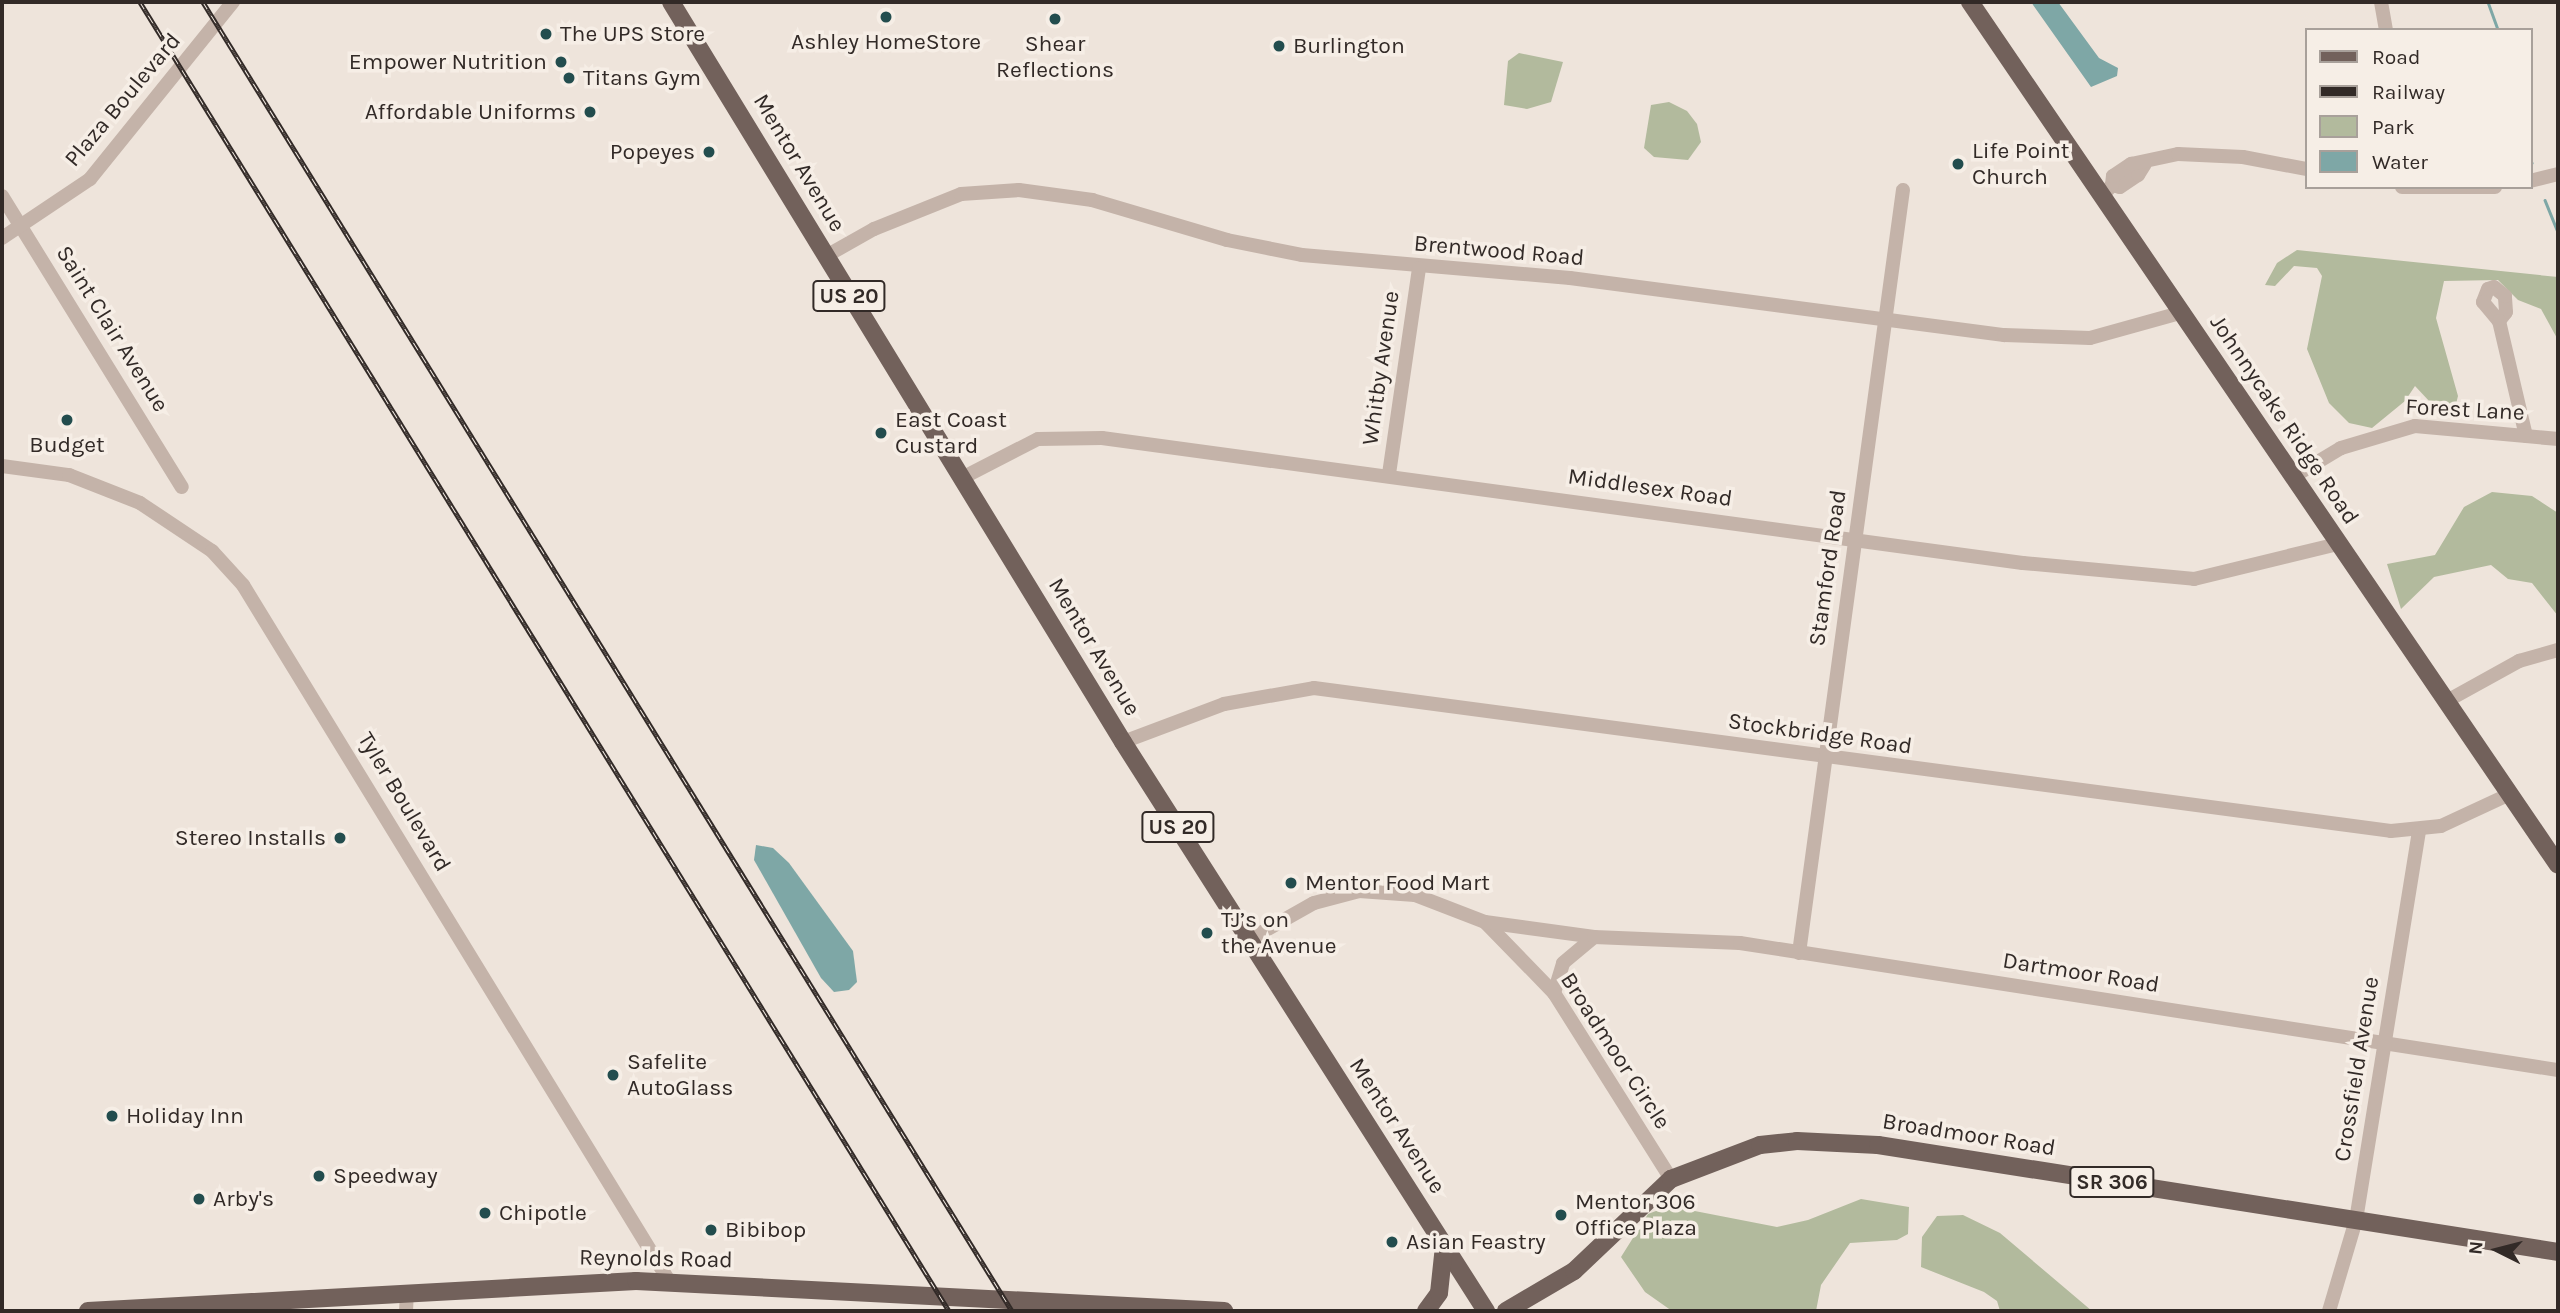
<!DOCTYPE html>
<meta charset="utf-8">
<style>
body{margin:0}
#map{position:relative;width:2560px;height:1313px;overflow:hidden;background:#eee4db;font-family:Karla,sans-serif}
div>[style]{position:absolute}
.green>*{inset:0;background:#b2ba9d}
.water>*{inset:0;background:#7ea7a6}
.stream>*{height:2.5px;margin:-1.25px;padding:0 1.25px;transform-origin:1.25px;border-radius:1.25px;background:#7ea7a6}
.minor>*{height:14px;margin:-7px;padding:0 7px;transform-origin:7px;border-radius:7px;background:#c4b3a9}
.major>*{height:18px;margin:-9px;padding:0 9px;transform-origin:9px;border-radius:9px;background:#72615b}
.rail>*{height:5px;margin-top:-2.5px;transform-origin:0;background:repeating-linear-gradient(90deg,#f6eee6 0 8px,#322a27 0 16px);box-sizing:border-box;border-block:2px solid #322a27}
.dots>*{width:19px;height:19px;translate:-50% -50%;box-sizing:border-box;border:4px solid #f6eee6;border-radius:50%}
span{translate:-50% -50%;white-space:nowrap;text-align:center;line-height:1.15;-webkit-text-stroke:7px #f6eee6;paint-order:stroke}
.shield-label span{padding:2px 5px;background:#f6eee6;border:2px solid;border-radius:5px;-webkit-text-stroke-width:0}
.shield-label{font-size:21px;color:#322a27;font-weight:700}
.poi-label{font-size:23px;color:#322a27}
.left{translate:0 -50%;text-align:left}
.right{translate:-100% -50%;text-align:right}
.street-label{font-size:23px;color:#322a27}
.frame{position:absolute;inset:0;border:4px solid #322a27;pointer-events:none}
.legend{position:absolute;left:2305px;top:28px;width:228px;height:161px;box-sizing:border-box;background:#f6eee6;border:2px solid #a8a09a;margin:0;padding:9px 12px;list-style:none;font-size:21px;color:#322a27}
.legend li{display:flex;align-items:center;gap:14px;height:35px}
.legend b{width:35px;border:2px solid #a8a09a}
.north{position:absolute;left:2462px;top:1215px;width:70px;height:70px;-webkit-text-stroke:5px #f6eee6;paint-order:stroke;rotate:276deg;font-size:19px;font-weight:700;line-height:28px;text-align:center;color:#322a27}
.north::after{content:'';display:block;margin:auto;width:24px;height:32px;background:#322a27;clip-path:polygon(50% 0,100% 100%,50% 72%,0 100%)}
</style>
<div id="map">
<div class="green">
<i style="clip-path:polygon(1519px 53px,1563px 62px,1551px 102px,1527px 109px,1504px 105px,1508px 61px)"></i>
<i style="clip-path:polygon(1669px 102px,1687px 111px,1697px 124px,1701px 142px,1688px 160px,1654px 157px,1644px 148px,1651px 105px)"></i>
<i style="clip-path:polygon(2297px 250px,2558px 277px,2558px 340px,2541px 309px,2518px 300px,2498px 280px,2444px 281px,2436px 318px,2458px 396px,2455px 408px,2430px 402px,2415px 386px,2405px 401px,2372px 428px,2349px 423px,2329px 403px,2307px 349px,2322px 276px,2317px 268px,2294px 266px,2275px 286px,2265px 285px,2277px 263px)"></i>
<i style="clip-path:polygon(2492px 492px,2532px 496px,2558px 513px,2558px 616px,2532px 583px,2508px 579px,2491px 565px,2434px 577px,2401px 609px,2387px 564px,2435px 555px,2464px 507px)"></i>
<i style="clip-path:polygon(1861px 1199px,1909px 1207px,1908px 1234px,1897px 1240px,1850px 1243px,1821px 1285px,1816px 1311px,1672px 1311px,1645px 1292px,1621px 1257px,1648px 1214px,1669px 1206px,1777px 1227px,1808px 1220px)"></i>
<i style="clip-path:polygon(1963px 1215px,2000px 1233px,2092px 1311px,2000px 1311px,1997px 1301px,1984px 1292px,1921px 1267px,1922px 1237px,1937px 1216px)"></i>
</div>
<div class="water">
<i style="clip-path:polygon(2031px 2px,2058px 2px,2099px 58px,2118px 68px,2117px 76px,2091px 87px)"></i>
<i style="clip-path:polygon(756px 845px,773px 848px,789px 863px,853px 951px,857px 982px,849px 990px,834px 992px,821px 978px,754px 860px)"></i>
</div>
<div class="stream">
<i style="left:2488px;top:2px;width:30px;rotate:70deg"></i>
<i style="left:2530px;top:158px;width:5px;rotate:68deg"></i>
<i style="left:2545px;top:200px;width:35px;rotate:68deg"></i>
</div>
<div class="minor">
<i style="left:2381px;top:2px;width:28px;rotate:80deg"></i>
<i style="left:2530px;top:181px;width:29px;rotate:-14deg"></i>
<i style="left:2112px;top:185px;width:8px;rotate:14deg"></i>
<i style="left:2120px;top:187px;width:22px;rotate:-34deg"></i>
<i style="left:2138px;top:175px;width:13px;rotate:-58deg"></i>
<i style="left:2402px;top:187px;width:93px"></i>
<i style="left:2103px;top:195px;width:13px;rotate:-48deg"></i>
<i style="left:2112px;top:185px;width:9px;rotate:-84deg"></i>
<i style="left:2113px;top:176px;width:22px;rotate:-34deg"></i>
<i style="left:2131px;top:164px;width:48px;rotate:-12deg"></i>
<i style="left:2178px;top:154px;width:65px;rotate:2.6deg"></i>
<i style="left:2243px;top:157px;width:64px;rotate:10.8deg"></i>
<i style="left:2px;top:196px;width:342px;rotate:58.3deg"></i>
<i style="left:2px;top:238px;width:106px;rotate:-33.8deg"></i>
<i style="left:90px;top:179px;width:228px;rotate:-51.1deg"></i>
<i style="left:826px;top:256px;width:55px;rotate:-29.4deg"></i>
<i style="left:874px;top:229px;width:94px;rotate:-21.9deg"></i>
<i style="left:961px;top:194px;width:58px;rotate:-3.9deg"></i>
<i style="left:1019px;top:190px;width:74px;rotate:7.8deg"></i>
<i style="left:1092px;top:200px;width:141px;rotate:16.5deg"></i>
<i style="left:1227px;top:240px;width:76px;rotate:11.3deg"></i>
<i style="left:1302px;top:255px;width:269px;rotate:4.9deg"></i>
<i style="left:1570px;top:278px;width:438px;rotate:7.5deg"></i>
<i style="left:2004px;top:335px;width:86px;rotate:2deg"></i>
<i style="left:2090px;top:338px;width:97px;rotate:-15.6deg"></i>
<i style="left:2499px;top:321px;width:11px;rotate:-52deg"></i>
<i style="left:2506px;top:312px;width:16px;rotate:-94deg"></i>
<i style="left:2505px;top:296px;width:14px;rotate:-141deg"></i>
<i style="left:2494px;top:287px;width:6px;rotate:162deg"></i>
<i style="left:2488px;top:289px;width:14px;rotate:111deg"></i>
<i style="left:2483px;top:302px;width:25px;rotate:50deg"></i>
<i style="left:2499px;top:321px;width:118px;rotate:76.8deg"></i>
<i style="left:2px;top:466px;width:68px;rotate:7.7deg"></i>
<i style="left:69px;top:475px;width:76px;rotate:21.5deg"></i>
<i style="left:140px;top:503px;width:87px;rotate:33.7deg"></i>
<i style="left:212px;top:551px;width:46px;rotate:47.6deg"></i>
<i style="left:243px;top:585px;width:816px;rotate:58.53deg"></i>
<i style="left:1389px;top:474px;width:208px;rotate:-81.7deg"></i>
<i style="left:2296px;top:475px;width:52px;rotate:-31deg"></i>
<i style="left:2341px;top:448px;width:77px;rotate:-16.6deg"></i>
<i style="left:2415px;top:426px;width:144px;rotate:5.2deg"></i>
<i style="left:962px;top:478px;width:85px;rotate:-27.2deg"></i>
<i style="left:1038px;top:439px;width:64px;rotate:-0.9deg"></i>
<i style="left:1102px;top:438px;width:929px;rotate:7.73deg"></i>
<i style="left:2023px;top:563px;width:172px;rotate:5.3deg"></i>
<i style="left:2194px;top:579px;width:148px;rotate:-13.7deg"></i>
<i style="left:2445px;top:702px;width:85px;rotate:-29deg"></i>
<i style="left:2519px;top:661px;width:41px;rotate:-15.8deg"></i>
<i style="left:1123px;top:742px;width:108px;rotate:-20.6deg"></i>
<i style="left:1224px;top:704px;width:91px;rotate:-10.1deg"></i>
<i style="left:1314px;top:688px;width:1086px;rotate:7.56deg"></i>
<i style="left:2391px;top:831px;width:50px;rotate:-5.7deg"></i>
<i style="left:2441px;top:826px;width:76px;rotate:-24.9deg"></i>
<i style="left:1486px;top:923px;width:98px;rotate:45.8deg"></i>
<i style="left:1554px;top:993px;width:220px;rotate:57.8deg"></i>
<i style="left:1250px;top:939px;width:73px;rotate:-29.4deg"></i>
<i style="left:1314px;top:903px;width:47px;rotate:-14.9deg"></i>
<i style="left:1359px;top:891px;width:56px;rotate:4.1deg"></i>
<i style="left:1415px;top:895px;width:75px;rotate:21.1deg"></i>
<i style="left:1485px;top:922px;width:110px;rotate:7.8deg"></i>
<i style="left:1799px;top:953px;width:770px;rotate:-82.24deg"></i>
<i style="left:1554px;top:993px;width:31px;rotate:-73deg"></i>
<i style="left:1563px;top:963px;width:40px;rotate:-40deg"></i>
<i style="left:1594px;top:937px;width:146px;rotate:2.4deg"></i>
<i style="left:1740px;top:943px;width:828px;rotate:8.83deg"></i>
<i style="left:406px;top:1311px;width:19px;rotate:-87deg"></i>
<i style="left:2329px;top:1311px;width:95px;rotate:-73.5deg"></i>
<i style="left:2356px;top:1220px;width:393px;rotate:-80.8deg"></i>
</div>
<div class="major">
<i style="left:671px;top:2px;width:867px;rotate:58.58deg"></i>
<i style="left:1123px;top:742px;width:675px;rotate:57.46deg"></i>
<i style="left:1970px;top:2px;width:1044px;rotate:55.73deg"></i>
<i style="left:88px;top:1311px;width:549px;rotate:-3.13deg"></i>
<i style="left:636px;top:1281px;width:589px;rotate:2.92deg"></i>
<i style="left:1426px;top:1311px;width:22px;rotate:-54deg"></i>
<i style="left:1439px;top:1293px;width:47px;rotate:-83.9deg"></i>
<i style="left:1506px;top:1311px;width:79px;rotate:-30.5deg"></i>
<i style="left:1574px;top:1271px;width:134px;rotate:-43.5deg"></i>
<i style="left:1671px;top:1179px;width:95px;rotate:-20.9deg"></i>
<i style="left:1760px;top:1145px;width:37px;rotate:-6deg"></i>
<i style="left:1797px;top:1141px;width:81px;rotate:2.8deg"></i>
<i style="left:1878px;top:1145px;width:688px;rotate:8.94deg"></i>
</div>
<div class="rail">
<i style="left:140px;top:2px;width:1539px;rotate:58.28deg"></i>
<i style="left:203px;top:2px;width:1539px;rotate:58.28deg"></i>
</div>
<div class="dots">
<i style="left:886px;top:17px;background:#234d4e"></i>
<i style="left:1055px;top:19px;background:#234d4e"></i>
<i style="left:546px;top:34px;background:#234d4e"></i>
<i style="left:1279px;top:46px;background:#234d4e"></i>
<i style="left:561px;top:62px;background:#234d4e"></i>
<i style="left:569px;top:78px;background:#234d4e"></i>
<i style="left:590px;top:112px;background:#234d4e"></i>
<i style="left:709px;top:152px;background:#234d4e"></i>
<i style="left:1958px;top:164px;background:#234d4e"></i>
<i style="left:67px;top:420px;background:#234d4e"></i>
<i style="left:881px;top:433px;background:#234d4e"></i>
<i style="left:340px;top:838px;background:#234d4e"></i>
<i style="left:1291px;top:883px;background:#234d4e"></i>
<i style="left:1207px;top:933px;background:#234d4e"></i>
<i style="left:613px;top:1075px;background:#234d4e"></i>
<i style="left:112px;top:1116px;background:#234d4e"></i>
<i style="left:319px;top:1176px;background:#234d4e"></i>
<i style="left:199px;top:1199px;background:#234d4e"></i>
<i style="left:485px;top:1213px;background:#234d4e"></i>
<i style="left:1561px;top:1215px;background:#234d4e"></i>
<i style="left:711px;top:1230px;background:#234d4e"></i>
<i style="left:1392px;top:1242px;background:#234d4e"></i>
</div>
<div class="shield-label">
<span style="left:849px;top:296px">US 20</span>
<span style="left:1178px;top:827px">US 20</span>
<span style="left:2112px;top:1182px">SR 306</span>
</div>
<div class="poi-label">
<span class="left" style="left:560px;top:34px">The UPS Store</span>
<span style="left:886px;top:42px">Ashley HomeStore</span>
<span style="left:1055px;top:57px">Shear<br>Reflections</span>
<span class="left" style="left:1293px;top:46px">Burlington</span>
<span class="right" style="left:547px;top:62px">Empower Nutrition</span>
<span class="left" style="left:583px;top:78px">Titans Gym</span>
<span class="right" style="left:576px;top:112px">Affordable Uniforms</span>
<span class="left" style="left:1972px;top:164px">Life Point<br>Church</span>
<span class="right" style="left:695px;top:152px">Popeyes</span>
<span class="left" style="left:895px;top:433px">East Coast<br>Custard</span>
<span style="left:67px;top:445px">Budget</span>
<span class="right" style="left:326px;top:838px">Stereo Installs</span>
<span class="left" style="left:1305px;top:883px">Mentor Food Mart</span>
<span class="left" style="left:1221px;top:933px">TJ’s on<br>the Avenue</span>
<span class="left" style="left:627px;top:1075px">Safelite<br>AutoGlass</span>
<span class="left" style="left:126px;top:1116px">Holiday Inn</span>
<span class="left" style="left:333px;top:1176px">Speedway</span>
<span class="left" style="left:213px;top:1199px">Arby's</span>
<span class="left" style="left:1575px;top:1215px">Mentor 306<br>Office Plaza</span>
<span class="left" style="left:499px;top:1213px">Chipotle</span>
<span class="left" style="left:725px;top:1230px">Bibibop</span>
<span class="left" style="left:1406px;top:1242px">Asian Feastry</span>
</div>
<div class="street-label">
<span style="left:123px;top:100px;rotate:-50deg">Plaza Boulevard</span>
<span style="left:799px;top:163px;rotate:59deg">Mentor Avenue</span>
<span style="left:1499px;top:251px;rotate:5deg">Brentwood Road</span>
<span style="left:112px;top:329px;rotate:58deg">Saint Clair Avenue</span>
<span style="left:1381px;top:368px;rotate:-82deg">Whitby Avenue</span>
<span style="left:2465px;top:410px;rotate:3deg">Forest Lane</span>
<span style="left:2284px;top:420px;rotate:56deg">Johnnycake Ridge Road</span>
<span style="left:1650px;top:488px;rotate:8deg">Middlesex Road</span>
<span style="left:1828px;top:568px;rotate:-82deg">Stamford Road</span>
<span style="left:1094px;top:647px;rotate:59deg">Mentor Avenue</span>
<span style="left:1820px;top:734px;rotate:8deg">Stockbridge Road</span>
<span style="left:404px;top:802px;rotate:59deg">Tyler Boulevard</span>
<span style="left:2081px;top:973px;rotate:9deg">Dartmoor Road</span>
<span style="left:1615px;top:1051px;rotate:57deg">Broadmoor Circle</span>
<span style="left:2357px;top:1069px;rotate:-81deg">Crossfield Avenue</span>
<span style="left:1397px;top:1126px;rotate:57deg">Mentor Avenue</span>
<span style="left:1969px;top:1135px;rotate:9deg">Broadmoor Road</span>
<span style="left:656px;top:1259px;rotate:1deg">Reynolds Road</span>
</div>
<div class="frame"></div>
<ul class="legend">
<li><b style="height:9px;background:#72615b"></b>Road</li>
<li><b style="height:9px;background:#322a27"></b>Railway</li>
<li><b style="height:19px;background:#b2ba9d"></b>Park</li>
<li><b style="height:19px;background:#7ea7a6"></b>Water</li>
</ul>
<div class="north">N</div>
</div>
